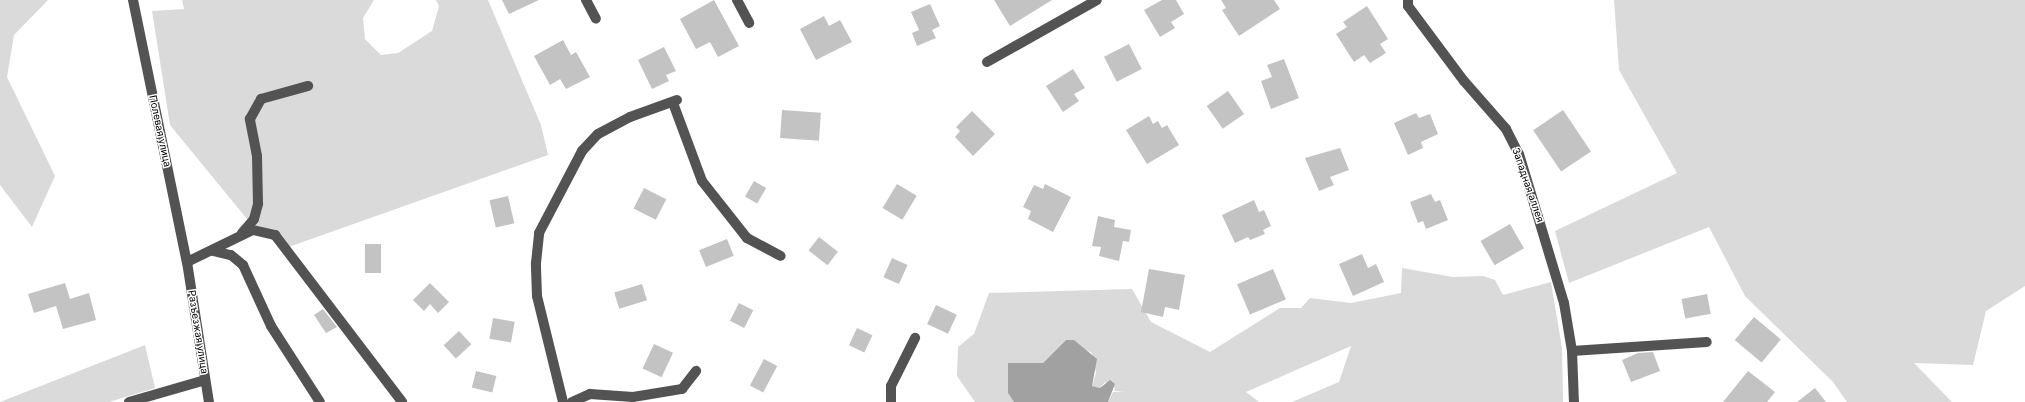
<!DOCTYPE html>
<meta charset="utf-8">
<style>
body{margin:0}
#map{position:relative;width:2025px;height:402px;overflow:hidden;background:#fff;font-family:Inter,sans-serif}
div>[style]{position:absolute}
.green>*{inset:0;background:#dadada}
.water>*{inset:0;background:#a1a1a1}
.building>*{inset:0;background:#c3c3c3;transform-origin:0 0}
.minor>*{height:10px;margin:-5px;padding:0 5px;transform-origin:5px;border-radius:5px;background:#535353}
span{translate:-50% -50%;white-space:nowrap;text-align:center;line-height:1.15;-webkit-text-stroke:3px #fff;paint-order:stroke}
.street-label{font-size:10px;color:#000}
</style>
<div id="map">
<div class="green">
<i style="clip-path:polygon(0 0,48px 0,14px 35px,7px 77px,55px 176px,32px 227px,0 185px)"></i>
<i style="clip-path:polygon(182px 0,374px 0,363px 18px,365px 39px,381px 55px,398px 53px,432px 31px,439px 6px,436px 0,488px 0,541px 125px,548px 155px,283px 249px,247px 219px,170px 125px,152px 11px,184px 9px)"></i>
<i style="clip-path:polygon(1614px 0,2025px 0,2025px 286px,1986px 311px,1973px 365px,1914px 363px,1952px 402px,1847px 402px,1833px 382px,1745px 296px,1709px 227px,1569px 283px,1555px 231px,1677px 173px,1619px 70px)"></i>
<i style="clip-path:polygon(1402px 268px,1453px 277px,1483px 276px,1495px 280px,1503px 295px,1551px 282px,1562px 348px,1563px 402px,1292px 402px,1339px 382px,1351px 346px,1246px 392px,1259px 402px,1108px 402px,1113px 392px,1125px 391px,1114px 391px,1115px 388px,1105px 382px,1100px 388px,1092px 386px,1096px 373px,1092px 353px,1066px 340px,1043px 363px,1009px 369px,1008px 393px,1014px 402px,975px 402px,957px 376px,958px 347px,974px 334px,989px 293px,1132px 289px,1151px 322px,1210px 352px,1280px 308px,1301px 308px,1310px 298px,1351px 303px,1401px 293px)"></i>
<i style="clip-path:polygon(145px 345px,155px 388px,109px 402px,0 402px)"></i>
</div>
<div class="water">
<i style="clip-path:polygon(1066px 340px,1074px 340px,1097px 359px,1092px 386px,1100px 388px,1110px 380px,1115px 384px,1108px 402px,1014px 402px,1008px 393px,1008px 363px,1043px 363px)"></i>
</div>
<div class="building">
<i style="clip-path:polygon(502px 0,539px 0,509px 14px)"></i>
<i style="clip-path:polygon(714px 0,739px 46px,718px 57px,710px 42px,696px 49px,680px 19px)"></i>
<i style="clip-path:polygon(994px 0,1052px 0,1010px 26px)"></i>
<i style="clip-path:polygon(1162px 0,1176px 0,1184px 14px,1171px 22px,1175px 28px,1160px 37px,1144px 10px)"></i>
<i style="clip-path:polygon(1221px 0,1274px 0,1280px 9px,1239px 36px,1222px 10px,1226px 8px)"></i>
<i style="clip-path:polygon(930px 4px,940px 26px,932px 30px,936px 38px,917px 46px,912px 33px,919px 30px,911px 12px)"></i>
<i style="clip-path:polygon(1367px 6px,1388px 39px,1380px 44px,1386px 53px,1370px 63px,1364px 55px,1354px 62px,1336px 34px,1347px 27px,1343px 22px)"></i>
<i style="clip-path:polygon(824px 16px,829px 26px,840px 20px,852px 42px,816px 60px,800px 29px)"></i>
<i style="clip-path:polygon(563px 40px,571px 55px,576px 52px,590px 77px,566px 89px,560px 79px,550px 85px,534px 56px)"></i>
<i style="left:1129px;top:44px;width:28px;height:28px;rotate:63deg"></i>
<i style="clip-path:polygon(664px 47px,676px 71px,666px 75px,669px 81px,652px 89px,638px 60px)"></i>
<i style="clip-path:polygon(1284px 59px,1299px 98px,1271px 109px,1261px 81px,1272px 77px,1267px 65px)"></i>
<i style="clip-path:polygon(1073px 69px,1085px 88px,1074px 94px,1079px 101px,1063px 112px,1046px 86px)"></i>
<i style="left:1228px;top:91px;width:28px;height:26px;rotate:55deg"></i>
<i style="left:782px;top:110px;width:39px;height:28px;rotate:4deg"></i>
<i style="left:1563px;top:110px;width:50px;height:36px;rotate:56deg"></i>
<i style="clip-path:polygon(972px 111px,995px 134px,973px 156px,955px 137px,960px 131px,956px 127px)"></i>
<i style="clip-path:polygon(1416px 113px,1419px 118px,1430px 114px,1438px 134px,1421px 142px,1423px 148px,1408px 155px,1394px 123px)"></i>
<i style="clip-path:polygon(1149px 116px,1153px 124px,1158px 121px,1162px 128px,1167px 125px,1179px 145px,1147px 164px,1126px 130px)"></i>
<i style="clip-path:polygon(1340px 148px,1349px 170px,1330px 177px,1334px 185px,1319px 191px,1305px 158px)"></i>
<i style="left:754px;top:181px;width:14px;height:18px;rotate:30deg"></i>
<i style="left:897px;top:184px;width:23px;height:28px;rotate:31deg"></i>
<i style="clip-path:polygon(1045px 184px,1071px 197px,1053px 232px,1028px 219px,1031px 211px,1023px 207px,1034px 185px,1043px 189px)"></i>
<i style="left:644px;top:188px;width:25px;height:23px;rotate:27deg"></i>
<i style="clip-path:polygon(1431px 194px,1435px 202px,1440px 200px,1448px 220px,1426px 229px,1423px 221px,1418px 223px,1410px 202px)"></i>
<i style="left:508px;top:196px;width:28px;height:19px;rotate:77deg"></i>
<i style="clip-path:polygon(1254px 200px,1259px 212px,1264px 210px,1271px 226px,1263px 230px,1265px 234px,1250px 240px,1248px 237px,1235px 243px,1222px 215px)"></i>
<i style="clip-path:polygon(1098px 216px,1115px 220px,1114px 227px,1131px 230px,1129px 242px,1123px 241px,1119px 261px,1099px 256px,1101px 247px,1092px 246px)"></i>
<i style="left:1510px;top:224px;width:28px;height:34px;rotate:60deg"></i>
<i style="left:819px;top:237px;width:24px;height:17px;rotate:38deg"></i>
<i style="left:727px;top:239px;width:18px;height:30px;rotate:68deg"></i>
<i style="left:365px;top:244px;width:16px;height:29px"></i>
<i style="clip-path:polygon(1362px 254px,1368px 268px,1376px 264px,1384px 282px,1353px 296px,1339px 264px)"></i>
<i style="left:892px;top:258px;width:17px;height:21px;rotate:24deg"></i>
<i style="clip-path:polygon(1149px 269px,1185px 275px,1179px 310px,1165px 307px,1163px 317px,1141px 312px)"></i>
<i style="left:1273px;top:269px;width:33px;height:39px;rotate:67deg"></i>
<i style="clip-path:polygon(65px 283px,70px 299px,89px 293px,96px 320px,63px 329px,56px 306px,34px 313px,28px 294px)"></i>
<i style="clip-path:polygon(430px 283px,449px 302px,438px 313px,430px 304px,424px 311px,413px 300px)"></i>
<i style="left:642px;top:284px;width:17px;height:29px;rotate:73deg"></i>
<i style="left:1707px;top:294px;width:20px;height:26px;rotate:79deg"></i>
<i style="left:739px;top:303px;width:16px;height:20px;rotate:27deg"></i>
<i style="left:936px;top:305px;width:23px;height:21px;rotate:25deg"></i>
<i style="clip-path:polygon(323px 309px,337px 327px,326px 333px,314px 315px)"></i>
<i style="left:1754px;top:317px;width:35px;height:30px;rotate:40deg"></i>
<i style="left:493px;top:318px;width:22px;height:21px;rotate:10deg"></i>
<i style="left:857px;top:328px;width:17px;height:19px;rotate:25deg"></i>
<i style="left:459px;top:331px;width:18px;height:21px;rotate:47deg"></i>
<i style="left:654px;top:344px;width:21px;height:27px;rotate:25deg"></i>
<i style="clip-path:polygon(1653px 352px,1660px 371px,1631px 382px,1622px 360px,1638px 353px)"></i>
<i style="left:764px;top:359px;width:15px;height:30px;rotate:28deg"></i>
<i style="left:476px;top:371px;width:21px;height:17px;rotate:14deg"></i>
<i style="clip-path:polygon(1748px 371px,1775px 392px,1767px 402px,1723px 402px)"></i>
<i style="clip-path:polygon(1815px 388px,1826px 402px,1797px 402px)"></i>
</div>
<div class="minor">
<i style="left:133px;top:0;width:268px;rotate:78.4deg"></i>
<i style="left:187px;top:262px;width:142px;rotate:81.1deg"></i>
<i style="left:586px;top:0;width:21px;rotate:62deg"></i>
<i style="left:737px;top:0;width:26px;rotate:62deg"></i>
<i style="left:1408px;top:0;width:6px;rotate:90deg"></i>
<i style="left:1408px;top:6px;width:94px;rotate:53.3deg"></i>
<i style="left:1464px;top:81px;width:64px;rotate:48.8deg"></i>
<i style="left:1506px;top:129px;width:28px;rotate:63deg"></i>
<i style="left:1519px;top:154px;width:156px;rotate:73.2deg"></i>
<i style="left:1564px;top:303px;width:49px;rotate:80.5deg"></i>
<i style="left:1572px;top:351px;width:51px;rotate:87.8deg"></i>
<i style="left:987px;top:62px;width:126px;rotate:-29.4deg"></i>
<i style="left:673px;top:103px;width:83px;rotate:69.6deg"></i>
<i style="left:702px;top:181px;width:73px;rotate:51.7deg"></i>
<i style="left:747px;top:238px;width:38px;rotate:28deg"></i>
<i style="left:242px;top:233px;width:18px;rotate:-49deg"></i>
<i style="left:254px;top:219px;width:16px;rotate:-75deg"></i>
<i style="left:258px;top:204px;width:48px;rotate:-91.2deg"></i>
<i style="left:257px;top:156px;width:38px;rotate:-101deg"></i>
<i style="left:250px;top:119px;width:23px;rotate:-61deg"></i>
<i style="left:261px;top:99px;width:49px;rotate:-15.5deg"></i>
<i style="left:213px;top:251px;width:18px;rotate:13deg"></i>
<i style="left:231px;top:255px;width:16px;rotate:40deg"></i>
<i style="left:243px;top:265px;width:67px;rotate:65.3deg"></i>
<i style="left:271px;top:326px;width:90px;rotate:57.2deg"></i>
<i style="left:187px;top:262px;width:73px;rotate:-25.9deg"></i>
<i style="left:253px;top:230px;width:23px;rotate:13deg"></i>
<i style="left:275px;top:235px;width:210px;rotate:52.7deg"></i>
<i style="left:1572px;top:351px;width:135px;rotate:-3.8deg"></i>
<i style="left:129px;top:402px;width:79px;rotate:-16.1deg"></i>
<i style="left:563px;top:402px;width:109px;rotate:-103.8deg"></i>
<i style="left:537px;top:296px;width:33px;rotate:-92deg"></i>
<i style="left:536px;top:263px;width:30px;rotate:-84deg"></i>
<i style="left:539px;top:233px;width:93px;rotate:-62.3deg"></i>
<i style="left:582px;top:151px;width:23px;rotate:-47deg"></i>
<i style="left:598px;top:134px;width:36px;rotate:-28deg"></i>
<i style="left:630px;top:117px;width:50px;rotate:-19.9deg"></i>
<i style="left:572px;top:402px;width:20px;rotate:-24deg"></i>
<i style="left:590px;top:394px;width:43px;rotate:4deg"></i>
<i style="left:633px;top:397px;width:50px;rotate:-9.3deg"></i>
<i style="left:682px;top:389px;width:23px;rotate:-52deg"></i>
<i style="left:891px;top:402px;width:16px;rotate:-90deg"></i>
<i style="left:891px;top:386px;width:54px;rotate:-63.4deg"></i>
</div>
<div class="street-label">
<span style="left:160px;top:131px;rotate:78deg">Полевая улица</span>
<span style="left:1528px;top:185px;rotate:71deg">Западная аллея</span>
<span style="left:198px;top:332px;rotate:81deg">Разъезжая улица</span>
</div>
</div>
